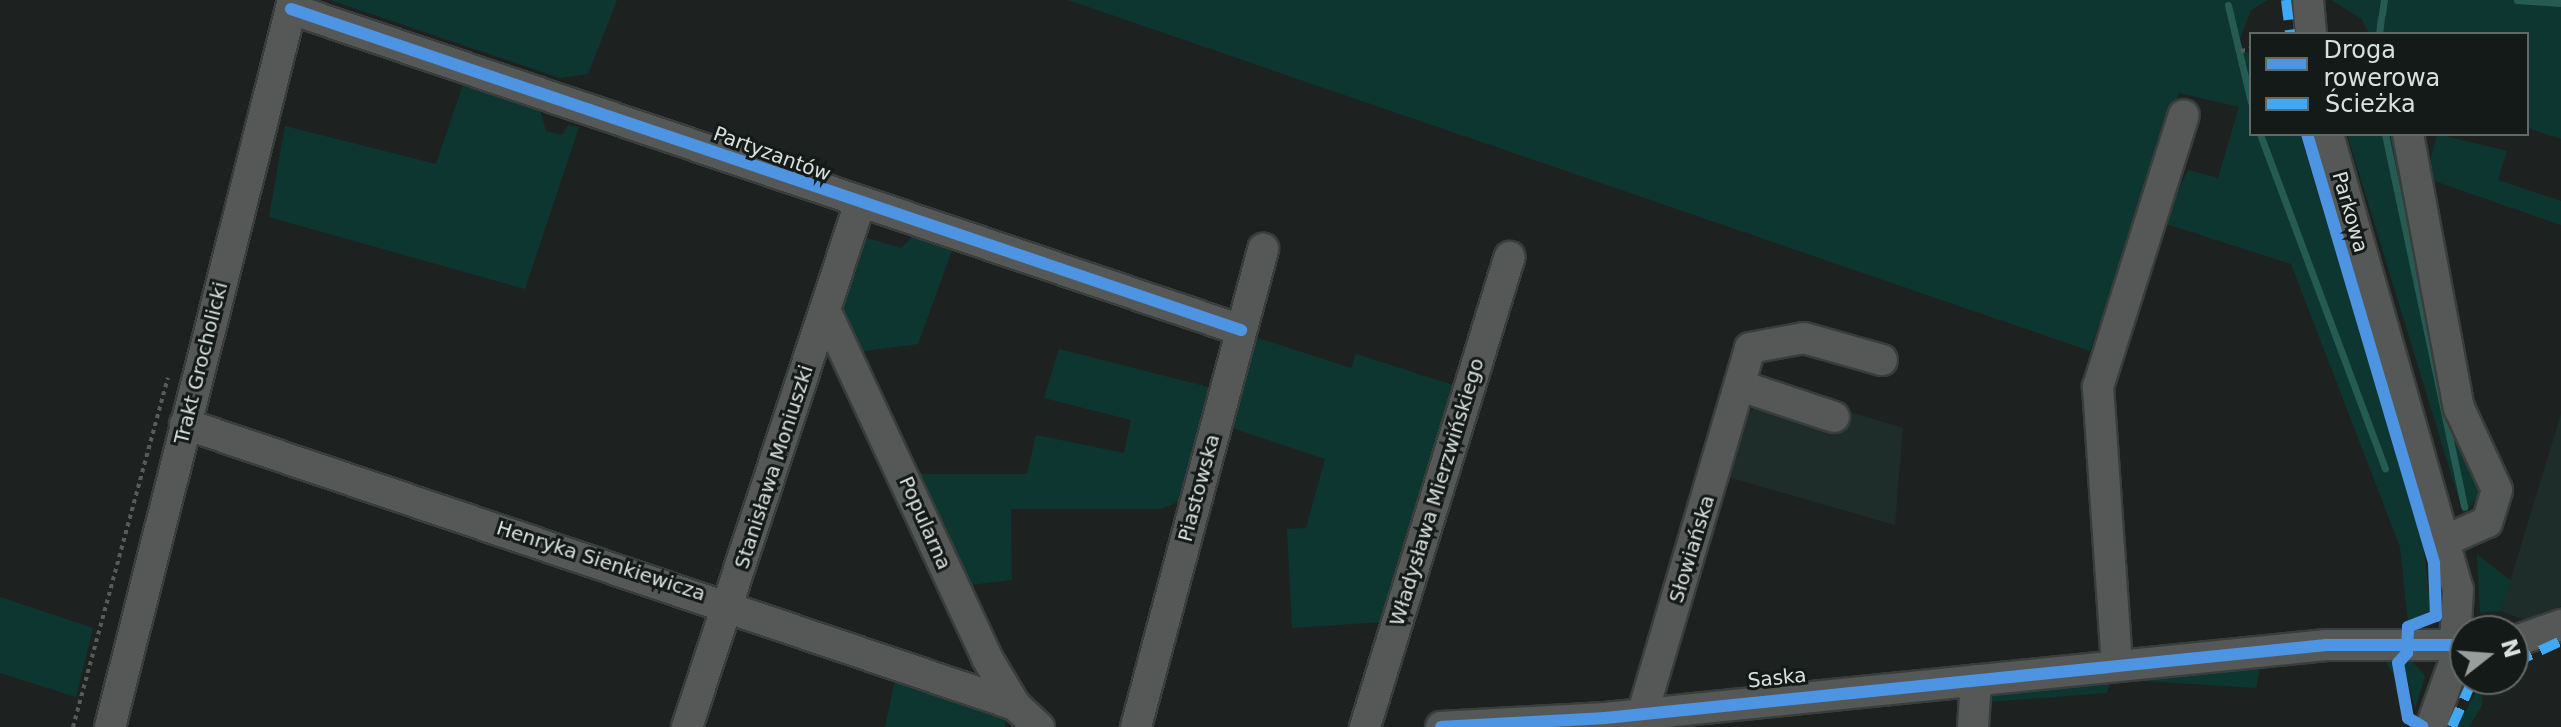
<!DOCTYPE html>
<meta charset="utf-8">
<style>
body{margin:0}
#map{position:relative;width:2561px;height:727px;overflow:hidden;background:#1d2221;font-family:"DejaVu Sans",sans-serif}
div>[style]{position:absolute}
.built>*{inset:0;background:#1f2d2a}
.green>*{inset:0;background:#0e3631}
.stream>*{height:7px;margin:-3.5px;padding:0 3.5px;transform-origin:3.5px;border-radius:3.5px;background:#265b53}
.path>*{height:4px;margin-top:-2px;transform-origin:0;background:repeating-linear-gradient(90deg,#585b5b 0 4px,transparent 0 8px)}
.roads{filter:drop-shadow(2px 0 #393e3d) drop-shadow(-2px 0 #393e3d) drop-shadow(0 2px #393e3d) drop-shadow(0 -2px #393e3d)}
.minor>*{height:30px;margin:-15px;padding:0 15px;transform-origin:15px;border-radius:15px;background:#555857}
.quiet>*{height:10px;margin-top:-5px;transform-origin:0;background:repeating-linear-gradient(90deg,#3fa9f5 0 20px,transparent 0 30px)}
.cycleway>*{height:12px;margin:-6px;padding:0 6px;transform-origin:6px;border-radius:6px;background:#4d94e3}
span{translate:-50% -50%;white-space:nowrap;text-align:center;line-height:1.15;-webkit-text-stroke:6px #131a18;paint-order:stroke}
.street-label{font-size:20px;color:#dbe0df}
.legend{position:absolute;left:2249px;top:32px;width:280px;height:104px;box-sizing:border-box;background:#131a18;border:2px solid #636968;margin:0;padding:10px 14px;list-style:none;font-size:24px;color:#dbe0df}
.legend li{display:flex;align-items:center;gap:16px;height:40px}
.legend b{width:40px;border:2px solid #636968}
.north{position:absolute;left:2449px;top:615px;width:80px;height:80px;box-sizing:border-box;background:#131a18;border:2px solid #636968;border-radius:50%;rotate:73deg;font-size:22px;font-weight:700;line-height:32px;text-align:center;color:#dbe0df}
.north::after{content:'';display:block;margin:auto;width:28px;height:36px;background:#989e9c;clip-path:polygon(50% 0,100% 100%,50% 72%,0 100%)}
</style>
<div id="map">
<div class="built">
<i style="clip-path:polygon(1764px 402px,1841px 409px,1903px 428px,1895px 525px,1728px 477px,1745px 415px)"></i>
<i style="clip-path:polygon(2561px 414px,2561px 606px,2524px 620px,2501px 611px)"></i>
</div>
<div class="green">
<i style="clip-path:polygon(330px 0,617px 0,588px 74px,560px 78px)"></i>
<i style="clip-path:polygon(1068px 0,2268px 0,2251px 10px,2239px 42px,2241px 53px,2251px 52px,2251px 134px,2300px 134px,2423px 540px,2431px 614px,2408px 622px,2400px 547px,2291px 264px,2163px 223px,2188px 170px,2218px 178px,2239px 107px,2179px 93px,2090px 351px)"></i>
<i style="clip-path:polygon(2331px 0,2561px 0,2561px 139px,2527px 128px,2527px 34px,2369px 34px,2362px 19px)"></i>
<i style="clip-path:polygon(463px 85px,539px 106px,546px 131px,562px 135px,568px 125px,579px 127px,525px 289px,269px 217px,285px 126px,436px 164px)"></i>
<i style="clip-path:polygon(2347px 134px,2398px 134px,2481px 492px,2464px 516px)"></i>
<i style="clip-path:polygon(2437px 134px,2507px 151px,2498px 180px,2561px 201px,2561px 225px,2426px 178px)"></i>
<i style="clip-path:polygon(916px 232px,954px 245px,918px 344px,857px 352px,838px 308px,863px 237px,901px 248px)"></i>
<i style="clip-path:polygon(1252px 336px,1351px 368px,1356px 354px,1453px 385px,1383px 622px,1292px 628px,1287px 529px,1306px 528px,1325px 459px,1229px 427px)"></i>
<i style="clip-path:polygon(1059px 349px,1216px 389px,1186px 499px,1160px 509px,1011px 509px,1012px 580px,962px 586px,890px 419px,921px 474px,1027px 474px,1036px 435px,1124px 453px,1131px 420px,1044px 398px)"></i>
<i style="clip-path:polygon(2477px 554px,2511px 581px,2501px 611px,2480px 613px)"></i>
<i style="clip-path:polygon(0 597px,93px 628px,76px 697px,0 673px)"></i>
<i style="clip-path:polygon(2392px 652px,2402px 688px,2404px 727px,2398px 683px,2383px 657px,2260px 668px,2256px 688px,2111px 679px,2107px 693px,1988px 702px,1990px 685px)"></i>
<i style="clip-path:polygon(2412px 661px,2425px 676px,2415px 709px,2403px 663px)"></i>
<i style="clip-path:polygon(2483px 679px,2482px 705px,2469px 727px,2457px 727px)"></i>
<i style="clip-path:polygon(895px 680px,1006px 718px,1005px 727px,885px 727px)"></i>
</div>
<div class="stream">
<i style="left:2517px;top:0;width:44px;rotate:3.9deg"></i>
<i style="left:2228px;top:5px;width:100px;rotate:76.7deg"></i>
<i style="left:2382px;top:14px;width:14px;rotate:-82deg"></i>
<i style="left:2379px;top:34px;width:16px;rotate:-83deg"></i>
<i style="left:2260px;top:134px;width:357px;rotate:69.5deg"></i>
<i style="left:2385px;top:134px;width:381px;rotate:78deg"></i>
</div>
<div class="path">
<i style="left:2241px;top:51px;width:10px;rotate:-11deg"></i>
<i style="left:73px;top:727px;width:362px;rotate:-74.8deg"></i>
</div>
<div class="roads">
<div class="minor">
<i style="left:2308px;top:0;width:34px;rotate:85deg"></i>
<i style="left:291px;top:9px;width:1003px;rotate:18.67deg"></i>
<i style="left:2328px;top:134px;width:473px;rotate:74.1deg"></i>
<i style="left:2458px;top:589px;width:74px;rotate:93.1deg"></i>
<i style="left:2454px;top:663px;width:68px;rotate:109.8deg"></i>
<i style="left:2408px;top:134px;width:279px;rotate:79.5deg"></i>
<i style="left:2459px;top:408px;width:90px;rotate:65.1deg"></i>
<i style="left:2497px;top:490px;width:34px;rotate:107deg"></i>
<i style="left:2487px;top:522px;width:44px;rotate:155.8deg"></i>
<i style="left:825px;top:310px;width:384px;rotate:65deg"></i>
<i style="left:987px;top:658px;width:55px;rotate:59.2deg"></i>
<i style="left:1015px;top:705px;width:33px;rotate:43deg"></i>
<i style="left:1741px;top:386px;width:98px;rotate:18.4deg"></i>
<i style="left:185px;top:424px;width:876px;rotate:18.7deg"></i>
<i style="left:2513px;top:642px;width:51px;rotate:-19.5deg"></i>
<i style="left:2117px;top:665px;width:279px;rotate:-93.9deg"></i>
<i style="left:2098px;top:387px;width:285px;rotate:-72.5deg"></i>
<i style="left:1643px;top:712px;width:379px;rotate:-73.6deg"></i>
<i style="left:1750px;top:348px;width:55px;rotate:-10.5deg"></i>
<i style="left:1804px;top:338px;width:81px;rotate:15.8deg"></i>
<i style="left:110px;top:727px;width:750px;rotate:-75.87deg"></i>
<i style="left:687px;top:727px;width:549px;rotate:-71.73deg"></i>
<i style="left:1136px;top:727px;width:495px;rotate:-75.1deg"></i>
<i style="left:1365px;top:727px;width:492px;rotate:-72.9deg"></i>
<i style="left:1441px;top:727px;width:164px;rotate:-3.1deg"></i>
<i style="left:1605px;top:718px;width:725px;rotate:-5.78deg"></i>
<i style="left:2326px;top:645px;width:139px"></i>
<i style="left:1973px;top:727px;width:47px;rotate:-86.3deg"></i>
</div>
</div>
<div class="quiet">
<i style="left:2286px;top:0;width:34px;rotate:83deg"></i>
<i style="left:2513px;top:663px;width:53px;rotate:-24.6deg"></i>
<i style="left:2452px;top:727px;width:52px;rotate:-66.4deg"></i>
</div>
<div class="cycleway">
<i style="left:291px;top:9px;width:1003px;rotate:18.67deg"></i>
<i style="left:2307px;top:134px;width:448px;rotate:73.5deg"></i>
<i style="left:2434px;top:564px;width:52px;rotate:87.8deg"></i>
<i style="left:2436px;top:616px;width:30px;rotate:159deg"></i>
<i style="left:2408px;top:627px;width:26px;rotate:92deg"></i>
<i style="left:2407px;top:653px;width:13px;rotate:132deg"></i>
<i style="left:2398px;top:663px;width:56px;rotate:79.7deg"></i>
<i style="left:2408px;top:718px;width:17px;rotate:31deg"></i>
<i style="left:1441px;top:727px;width:164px;rotate:-3.1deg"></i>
<i style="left:1605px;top:718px;width:725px;rotate:-5.78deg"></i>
<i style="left:2326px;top:645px;width:139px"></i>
</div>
<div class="street-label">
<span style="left:772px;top:154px;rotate:20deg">Partyzantów</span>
<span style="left:2350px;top:212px;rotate:74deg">Parkowa</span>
<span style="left:201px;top:363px;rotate:-76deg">Trakt Grocholicki</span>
<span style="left:774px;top:467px;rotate:-72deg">Stanisława Moniuszki</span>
<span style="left:1199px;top:488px;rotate:-75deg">Piastowska</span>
<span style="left:1437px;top:492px;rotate:-73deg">Władysława Mierzwińskiego</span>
<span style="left:925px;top:523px;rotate:66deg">Popularna</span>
<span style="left:1692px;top:549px;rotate:-73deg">Słowiańska</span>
<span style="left:601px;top:561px;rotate:18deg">Henryka Sienkiewicza</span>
<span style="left:1777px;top:678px;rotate:-6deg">Saska</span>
</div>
<ul class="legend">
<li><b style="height:10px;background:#4d94e3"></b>Droga rowerowa</li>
<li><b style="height:10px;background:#3fa9f5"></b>Ścieżka</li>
</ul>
<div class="north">N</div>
</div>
